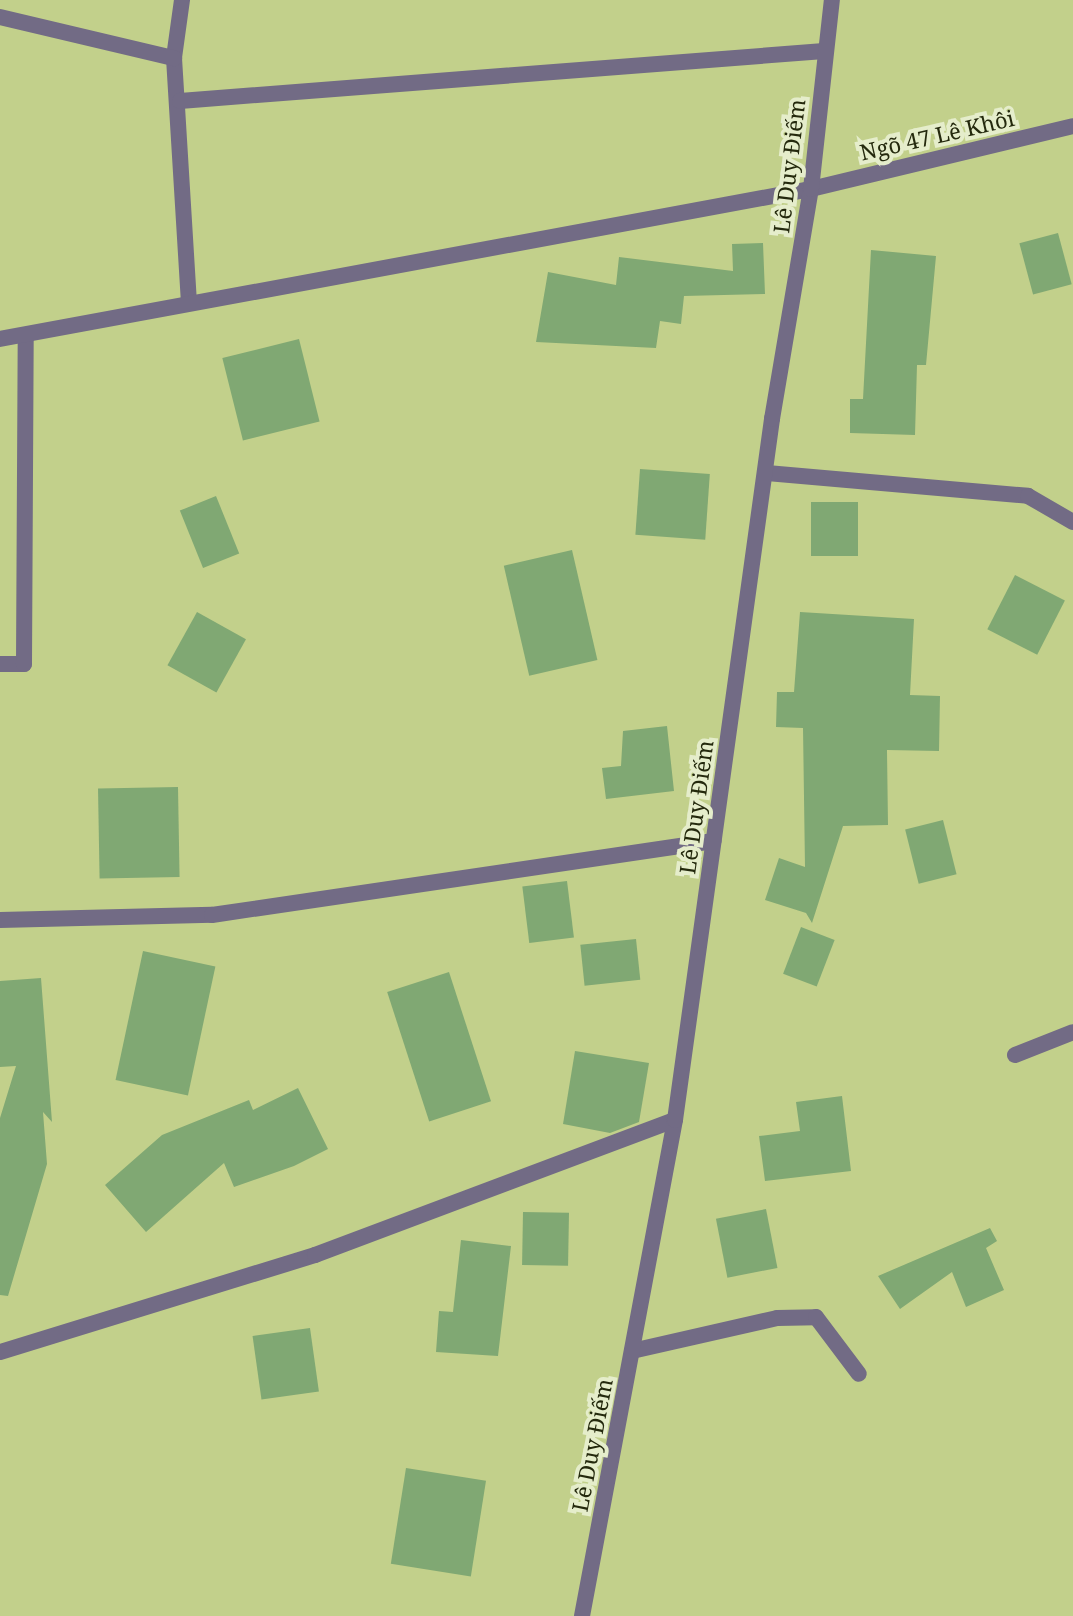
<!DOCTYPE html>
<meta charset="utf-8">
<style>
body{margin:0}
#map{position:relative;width:1073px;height:1616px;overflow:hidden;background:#c2d08b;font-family:"Noto Serif",serif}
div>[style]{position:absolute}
.building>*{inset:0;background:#80a873;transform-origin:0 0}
.service>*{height:16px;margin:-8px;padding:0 8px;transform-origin:8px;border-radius:8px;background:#726b85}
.minor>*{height:16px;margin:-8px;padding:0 8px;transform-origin:8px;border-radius:8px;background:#726b85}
span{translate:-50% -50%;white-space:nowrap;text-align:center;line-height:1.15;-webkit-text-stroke:8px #e5edcb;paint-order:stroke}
.street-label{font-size:22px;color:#24290d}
</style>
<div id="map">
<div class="building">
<i style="left:1058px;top:233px;width:53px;height:40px;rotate:75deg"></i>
<i style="clip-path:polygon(763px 243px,765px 294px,684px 296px,681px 324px,660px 321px,656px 348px,536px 342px,548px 272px,616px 285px,619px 257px,733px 271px,732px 244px)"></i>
<i style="clip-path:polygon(871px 250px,936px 256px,926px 365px,917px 365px,915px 435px,850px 433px,850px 399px,863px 399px)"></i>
<i style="left:299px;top:339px;width:85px;height:79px;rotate:76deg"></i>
<i style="left:640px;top:469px;width:70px;height:66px;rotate:4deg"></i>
<i style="left:216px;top:496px;width:62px;height:39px;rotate:68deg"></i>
<i style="left:811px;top:502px;width:47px;height:54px"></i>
<i style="left:572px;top:550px;width:113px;height:70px;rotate:77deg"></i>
<i style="left:1015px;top:575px;width:56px;height:61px;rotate:27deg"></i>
<i style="left:197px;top:612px;width:56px;height:61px;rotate:29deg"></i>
<i style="clip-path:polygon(800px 612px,914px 619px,910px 695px,940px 696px,939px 751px,887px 750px,888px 825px,843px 826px,812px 923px,806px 913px,765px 900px,779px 858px,805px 867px,803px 728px,776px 727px,777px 692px,794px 692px)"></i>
<i style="clip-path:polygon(667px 726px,674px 791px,606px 799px,602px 768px,621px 766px,623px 731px)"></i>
<i style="left:178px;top:787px;width:90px;height:80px;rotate:89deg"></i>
<i style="left:943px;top:820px;width:56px;height:39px;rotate:76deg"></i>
<i style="left:567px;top:881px;width:57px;height:45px;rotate:83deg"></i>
<i style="left:801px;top:927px;width:36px;height:50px;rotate:21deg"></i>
<i style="left:636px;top:939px;width:41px;height:56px;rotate:84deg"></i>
<i style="left:143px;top:951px;width:74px;height:132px;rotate:12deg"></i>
<i style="left:449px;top:972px;width:136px;height:65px;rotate:72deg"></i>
<i style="clip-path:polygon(41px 978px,52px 1122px,43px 1112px,47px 1164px,8px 1296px,0 1295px,0 1118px,16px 1066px,0 1067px,0 981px)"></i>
<i style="clip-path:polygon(575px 1051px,649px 1063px,639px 1122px,610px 1133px,563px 1124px)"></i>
<i style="clip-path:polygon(298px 1088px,328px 1149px,294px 1166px,234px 1187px,224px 1163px,146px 1232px,105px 1185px,162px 1135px,249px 1100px,253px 1110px)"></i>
<i style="clip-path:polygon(842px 1096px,851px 1171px,765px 1181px,759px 1136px,800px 1131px,796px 1102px)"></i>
<i style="left:766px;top:1209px;width:60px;height:51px;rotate:79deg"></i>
<i style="left:523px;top:1212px;width:46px;height:53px;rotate:1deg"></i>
<i style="clip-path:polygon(990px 1228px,997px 1241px,986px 1248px,1004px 1290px,966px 1307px,952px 1272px,900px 1309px,878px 1276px)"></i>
<i style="clip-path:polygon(461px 1240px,511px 1246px,498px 1356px,436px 1352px,439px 1311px,453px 1312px)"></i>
<i style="left:310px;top:1328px;width:64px;height:58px;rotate:82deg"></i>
<i style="left:406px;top:1468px;width:81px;height:97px;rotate:9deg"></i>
</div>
<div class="service">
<i style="left:0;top:664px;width:24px"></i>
<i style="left:24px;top:664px;width:329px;rotate:-89.7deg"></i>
<i style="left:632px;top:1351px;width:149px;rotate:-12.8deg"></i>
<i style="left:777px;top:1318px;width:39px;rotate:-1deg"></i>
<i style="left:816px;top:1317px;width:71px;rotate:53deg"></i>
</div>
<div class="minor">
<i style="left:182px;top:0;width:59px;rotate:97.9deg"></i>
<i style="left:174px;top:58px;width:245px;rotate:86.5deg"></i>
<i style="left:0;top:17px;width:179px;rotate:13.3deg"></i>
<i style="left:180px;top:101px;width:646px;rotate:-4.44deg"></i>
<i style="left:0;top:339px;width:825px;rotate:-10.48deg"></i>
<i style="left:811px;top:189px;width:269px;rotate:-13.5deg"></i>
<i style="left:767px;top:473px;width:262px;rotate:5deg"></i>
<i style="left:1028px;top:496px;width:52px;rotate:30deg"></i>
<i style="left:0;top:920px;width:212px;rotate:-1.4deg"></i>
<i style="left:212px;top:915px;width:507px;rotate:-8.39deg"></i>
<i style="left:1015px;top:1055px;width:62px;rotate:-21.6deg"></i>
<i style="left:0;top:1352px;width:330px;rotate:-17.1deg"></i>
<i style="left:315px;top:1255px;width:384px;rotate:-20.6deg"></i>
<i style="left:582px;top:1616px;width:505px;rotate:-79.38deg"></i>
<i style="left:675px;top:1120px;width:708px;rotate:-82.12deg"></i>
<i style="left:772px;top:419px;width:233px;rotate:-80.4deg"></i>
<i style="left:811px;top:189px;width:190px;rotate:-83.7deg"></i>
</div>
<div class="street-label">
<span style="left:937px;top:135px;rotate:-13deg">Ngõ 47 Lê Khôi</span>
<span style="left:789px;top:166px;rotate:-83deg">Lê Duy Điếm</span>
<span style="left:696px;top:807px;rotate:-82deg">Lê Duy Điếm</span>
<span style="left:592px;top:1445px;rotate:-79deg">Lê Duy Điếm</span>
</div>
</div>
